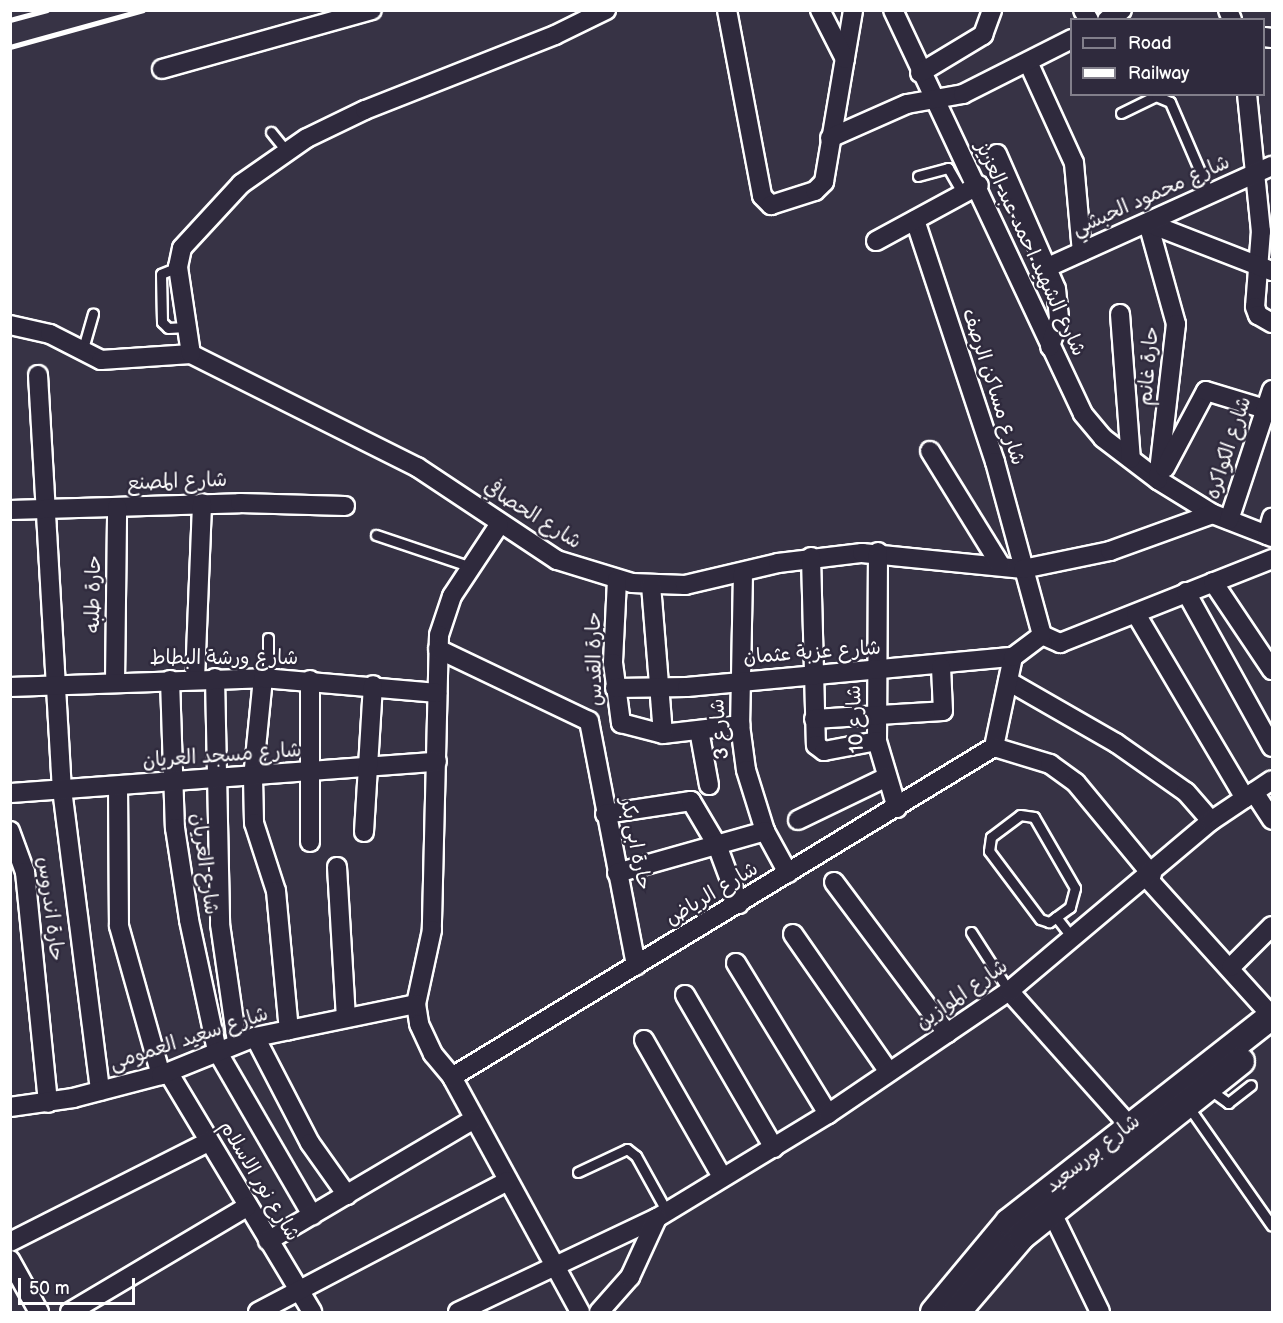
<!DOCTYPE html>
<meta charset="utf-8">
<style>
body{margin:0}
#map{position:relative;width:1283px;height:1323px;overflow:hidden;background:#373345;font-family:"Balsamiq Sans","Playpen Sans Arabic",sans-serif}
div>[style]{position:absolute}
.roads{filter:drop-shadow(2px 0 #fff) drop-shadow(-2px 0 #fff) drop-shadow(0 2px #fff) drop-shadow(0 -2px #fff)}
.service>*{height:9px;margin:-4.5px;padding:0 4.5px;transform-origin:4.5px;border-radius:4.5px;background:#2f2a3d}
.minor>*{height:18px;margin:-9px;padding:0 9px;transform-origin:9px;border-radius:9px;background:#2f2a3d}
.secondary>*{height:26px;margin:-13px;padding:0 13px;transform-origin:13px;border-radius:13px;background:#2f2a3d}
.rail>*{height:4.5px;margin:-2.25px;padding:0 2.25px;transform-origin:2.25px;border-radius:2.25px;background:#fff}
span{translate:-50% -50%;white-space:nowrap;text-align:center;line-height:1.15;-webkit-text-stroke:5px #2f2a3d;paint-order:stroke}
.street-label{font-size:20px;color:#fff}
.frame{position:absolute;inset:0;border:12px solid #fff;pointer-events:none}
.legend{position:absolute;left:1070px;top:18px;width:195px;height:78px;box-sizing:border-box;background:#2f2a3d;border:2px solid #827f8b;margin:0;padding:8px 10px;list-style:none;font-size:18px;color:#fff}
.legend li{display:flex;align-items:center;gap:12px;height:30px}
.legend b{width:30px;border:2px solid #827f8b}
.scale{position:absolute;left:18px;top:1278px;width:117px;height:27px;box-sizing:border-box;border:3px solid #fff;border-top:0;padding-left:8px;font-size:18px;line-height:21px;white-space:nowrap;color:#fff;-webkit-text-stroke:4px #2f2a3d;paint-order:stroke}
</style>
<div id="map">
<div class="roads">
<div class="service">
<i style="left:1121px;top:113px;width:39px;rotate:-26deg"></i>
<i style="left:1156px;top:96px;width:15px;rotate:23deg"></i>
<i style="left:1170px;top:102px;width:101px;rotate:66.7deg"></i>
<i style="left:271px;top:132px;width:26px;rotate:51deg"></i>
<i style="left:918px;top:176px;width:31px;rotate:-15deg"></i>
<i style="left:948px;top:168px;width:30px;rotate:60deg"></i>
<i style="left:178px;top:267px;width:18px;rotate:158deg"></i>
<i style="left:161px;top:274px;width:48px;rotate:88.8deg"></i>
<i style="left:162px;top:322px;width:8px;rotate:45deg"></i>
<i style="left:168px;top:328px;width:18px;rotate:-3deg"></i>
<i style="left:82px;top:352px;width:40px;rotate:-74deg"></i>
<i style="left:376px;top:535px;width:100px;rotate:18.6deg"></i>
<i style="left:268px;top:678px;width:40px;rotate:-90deg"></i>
<i style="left:1020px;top:815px;width:14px;rotate:8deg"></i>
<i style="left:1034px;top:817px;width:82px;rotate:60deg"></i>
<i style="left:1075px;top:888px;width:20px;rotate:105deg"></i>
<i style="left:1070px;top:907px;width:26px;rotate:144deg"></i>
<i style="left:1049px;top:922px;width:9px;rotate:-162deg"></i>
<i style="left:1040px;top:919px;width:85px;rotate:-126.9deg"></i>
<i style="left:989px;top:851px;width:14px;rotate:-82deg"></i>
<i style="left:991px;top:837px;width:36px;rotate:-37deg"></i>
<i style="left:1056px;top:917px;width:28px;rotate:52deg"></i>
<i style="left:971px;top:932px;width:70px;rotate:57.2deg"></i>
<i style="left:1209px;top:1089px;width:24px;rotate:36deg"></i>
<i style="left:1228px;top:1103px;width:29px;rotate:-38deg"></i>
<i style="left:1188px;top:1106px;width:146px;rotate:55deg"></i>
<i style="left:578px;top:1172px;width:54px;rotate:-25.1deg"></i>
<i style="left:627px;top:1149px;width:11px;rotate:38deg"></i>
<i style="left:636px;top:1156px;width:64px;rotate:61deg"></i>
</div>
<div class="minor">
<i style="left:727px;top:10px;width:189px;rotate:79.3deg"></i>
<i style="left:762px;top:196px;width:13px;rotate:45deg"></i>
<i style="left:771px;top:205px;width:46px;rotate:-17.7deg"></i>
<i style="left:815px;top:191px;width:13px;rotate:-45deg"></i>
<i style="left:824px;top:182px;width:174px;rotate:-80.4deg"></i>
<i style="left:820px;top:10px;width:55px;rotate:63deg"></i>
<i style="left:893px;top:10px;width:446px;rotate:64.8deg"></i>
<i style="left:1083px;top:414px;width:31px;rotate:50deg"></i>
<i style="left:1103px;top:438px;width:69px;rotate:37.4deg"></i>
<i style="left:1158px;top:480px;width:65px;rotate:31.7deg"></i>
<i style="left:1213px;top:514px;width:63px;rotate:21.3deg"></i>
<i style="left:1083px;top:10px;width:12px;rotate:59deg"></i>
<i style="left:1228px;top:10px;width:11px;rotate:68deg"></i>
<i style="left:1107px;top:20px;width:18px;rotate:-34deg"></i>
<i style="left:1264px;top:37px;width:8px;rotate:7deg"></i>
<i style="left:1028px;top:62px;width:111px;rotate:65.5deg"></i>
<i style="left:1074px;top:163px;width:89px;rotate:84.9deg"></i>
<i style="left:162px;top:69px;width:218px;rotate:-15.7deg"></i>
<i style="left:920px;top:73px;width:74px;rotate:-31.1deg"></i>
<i style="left:983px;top:35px;width:27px;rotate:-70deg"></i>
<i style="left:1247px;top:94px;width:138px;rotate:84.2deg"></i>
<i style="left:1261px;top:231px;width:76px;rotate:94.5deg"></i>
<i style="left:1255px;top:307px;width:9px;rotate:69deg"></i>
<i style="left:1258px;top:315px;width:16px;rotate:30deg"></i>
<i style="left:830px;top:138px;width:84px;rotate:-23.8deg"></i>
<i style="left:907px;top:104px;width:57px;rotate:-10.1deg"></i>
<i style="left:963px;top:94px;width:122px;rotate:-26.8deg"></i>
<i style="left:997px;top:154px;width:147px;rotate:66.4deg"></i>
<i style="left:1056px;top:289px;width:30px;rotate:84deg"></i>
<i style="left:1059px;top:319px;width:29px;rotate:108deg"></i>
<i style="left:915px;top:220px;width:255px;rotate:71.7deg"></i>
<i style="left:995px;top:462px;width:179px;rotate:74.8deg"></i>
<i style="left:1042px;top:635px;width:20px;rotate:24deg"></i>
<i style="left:1060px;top:643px;width:228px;rotate:-21.6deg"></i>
<i style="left:1148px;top:223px;width:105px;rotate:74.5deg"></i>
<i style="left:1176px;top:324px;width:157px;rotate:96.6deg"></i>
<i style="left:1148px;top:223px;width:133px;rotate:21.2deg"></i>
<i style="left:876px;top:241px;width:117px;rotate:-28.5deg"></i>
<i style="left:1048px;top:267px;width:246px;rotate:-24.3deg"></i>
<i style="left:1120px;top:314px;width:145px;rotate:85.7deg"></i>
<i style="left:10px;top:325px;width:41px;rotate:12.7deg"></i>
<i style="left:50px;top:334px;width:57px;rotate:27deg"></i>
<i style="left:101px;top:360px;width:90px;rotate:-3.8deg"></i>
<i style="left:191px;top:354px;width:253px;rotate:26.6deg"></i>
<i style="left:417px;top:467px;width:168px;rotate:33.6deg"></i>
<i style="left:557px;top:560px;width:78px;rotate:17deg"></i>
<i style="left:632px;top:583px;width:53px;rotate:2.2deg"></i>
<i style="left:685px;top:585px;width:96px;rotate:-13.3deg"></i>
<i style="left:778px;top:563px;width:85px;rotate:-6.8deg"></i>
<i style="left:862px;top:553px;width:162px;rotate:5.7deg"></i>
<i style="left:1023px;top:569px;width:89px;rotate:-11.7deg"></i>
<i style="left:1110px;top:551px;width:109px;rotate:-19.8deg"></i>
<i style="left:191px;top:354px;width:88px;rotate:-98.5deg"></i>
<i style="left:178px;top:267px;width:19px;rotate:-78deg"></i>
<i style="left:182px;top:248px;width:87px;rotate:-47.3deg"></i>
<i style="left:241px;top:184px;width:80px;rotate:-34.9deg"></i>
<i style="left:307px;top:138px;width:64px;rotate:-25.8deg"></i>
<i style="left:365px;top:110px;width:204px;rotate:-21.5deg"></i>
<i style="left:555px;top:35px;width:57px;rotate:-26.1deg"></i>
<i style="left:38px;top:375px;width:415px;rotate:86.7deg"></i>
<i style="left:62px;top:789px;width:304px;rotate:82.8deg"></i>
<i style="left:930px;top:451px;width:135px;rotate:58.3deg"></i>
<i style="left:1165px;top:468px;width:87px;rotate:-62deg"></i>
<i style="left:1206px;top:391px;width:69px;rotate:16.9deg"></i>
<i style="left:10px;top:510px;width:230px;rotate:-1.7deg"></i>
<i style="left:240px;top:503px;width:105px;rotate:1.6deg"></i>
<i style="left:1229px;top:520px;width:137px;rotate:-71.7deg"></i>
<i style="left:499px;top:525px;width:85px;rotate:123.5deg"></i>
<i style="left:452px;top:596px;width:41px;rotate:108.4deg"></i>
<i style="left:439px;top:635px;width:295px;rotate:91.4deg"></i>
<i style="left:432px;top:930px;width:76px;rotate:102.2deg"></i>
<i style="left:416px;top:1004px;width:20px;rotate:81deg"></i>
<i style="left:419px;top:1024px;width:33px;rotate:65deg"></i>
<i style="left:433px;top:1054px;width:30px;rotate:50deg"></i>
<i style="left:452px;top:1077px;width:268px;rotate:61.4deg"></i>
<i style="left:1267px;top:535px;width:18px;rotate:-74deg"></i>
<i style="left:878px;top:552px;width:189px;rotate:90.3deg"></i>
<i style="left:877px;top:741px;width:70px;rotate:73.4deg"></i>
<i style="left:811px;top:557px;width:188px;rotate:88.5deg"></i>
<i style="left:816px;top:745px;width:10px;rotate:37deg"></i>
<i style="left:824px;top:751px;width:54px;rotate:-10.7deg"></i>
<i style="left:743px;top:572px;width:153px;rotate:91.1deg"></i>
<i style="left:740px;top:725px;width:45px;rotate:82.4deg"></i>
<i style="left:746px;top:770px;width:64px;rotate:72.7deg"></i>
<i style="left:765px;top:831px;width:48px;rotate:61.3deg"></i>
<i style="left:617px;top:580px;width:83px;rotate:92.8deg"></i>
<i style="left:613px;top:663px;width:61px;rotate:82.4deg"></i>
<i style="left:621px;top:723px;width:43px;rotate:14.7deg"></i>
<i style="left:663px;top:734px;width:78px;rotate:-6.7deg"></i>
<i style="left:1213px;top:582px;width:106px;rotate:56.2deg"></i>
<i style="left:651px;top:585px;width:149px;rotate:85.4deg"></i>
<i style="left:1186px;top:592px;width:177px;rotate:61deg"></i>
<i style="left:1136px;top:614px;width:214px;rotate:59.4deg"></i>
<i style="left:438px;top:649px;width:167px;rotate:25.5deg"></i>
<i style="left:589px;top:721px;width:249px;rotate:79.1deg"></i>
<i style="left:215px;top:678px;width:246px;rotate:88.8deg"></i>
<i style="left:220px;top:924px;width:119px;rotate:81.8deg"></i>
<i style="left:263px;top:678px;width:100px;rotate:95.7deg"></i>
<i style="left:253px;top:778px;width:45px;rotate:88.7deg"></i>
<i style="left:254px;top:823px;width:71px;rotate:72.1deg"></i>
<i style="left:276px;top:891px;width:140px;rotate:84.7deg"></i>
<i style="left:195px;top:679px;width:176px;rotate:-87.7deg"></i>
<i style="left:170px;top:680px;width:148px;rotate:88.1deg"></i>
<i style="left:175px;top:828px;width:93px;rotate:81.3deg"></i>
<i style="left:189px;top:920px;width:134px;rotate:77.9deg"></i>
<i style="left:217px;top:1051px;width:190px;rotate:59.9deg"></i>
<i style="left:1008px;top:681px;width:125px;rotate:29.9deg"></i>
<i style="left:1116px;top:743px;width:85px;rotate:35deg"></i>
<i style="left:1186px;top:792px;width:38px;rotate:49deg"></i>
<i style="left:115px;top:682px;width:175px;rotate:-89.3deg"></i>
<i style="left:10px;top:687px;width:253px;rotate:-2deg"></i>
<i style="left:263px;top:678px;width:175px;rotate:4.9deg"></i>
<i style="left:615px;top:688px;width:72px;rotate:-0.8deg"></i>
<i style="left:687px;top:687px;width:327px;rotate:-5.3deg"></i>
<i style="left:814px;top:719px;width:129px;rotate:-3.5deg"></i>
<i style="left:943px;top:711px;width:44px;rotate:-92.6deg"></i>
<i style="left:699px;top:730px;width:56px;rotate:79.7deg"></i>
<i style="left:994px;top:747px;width:59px;rotate:16.9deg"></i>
<i style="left:1050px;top:764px;width:32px;rotate:36deg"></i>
<i style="left:1076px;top:783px;width:119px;rotate:50.4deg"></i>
<i style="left:994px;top:747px;width:92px;rotate:-78.1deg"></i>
<i style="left:1013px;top:657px;width:36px;rotate:-37deg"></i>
<i style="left:118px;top:786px;width:140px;rotate:89.6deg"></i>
<i style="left:119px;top:926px;width:155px;rotate:74.3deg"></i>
<i style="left:1254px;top:792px;width:33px;rotate:57deg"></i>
<i style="left:10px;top:793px;width:428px;rotate:-4.2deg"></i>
<i style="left:605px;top:814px;width:87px;rotate:-8.6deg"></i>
<i style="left:691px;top:801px;width:51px;rotate:59.4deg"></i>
<i style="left:717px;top:845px;width:63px;rotate:69.6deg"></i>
<i style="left:798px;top:820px;width:97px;rotate:-25.8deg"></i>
<i style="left:10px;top:831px;width:44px;rotate:69.9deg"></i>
<i style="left:25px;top:872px;width:232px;rotate:84.3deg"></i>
<i style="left:364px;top:832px;width:147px;rotate:-86.5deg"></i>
<i style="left:310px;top:842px;width:162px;rotate:-90deg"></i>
<i style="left:337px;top:867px;width:151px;rotate:86.6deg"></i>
<i style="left:617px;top:873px;width:154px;rotate:-15.8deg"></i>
<i style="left:1148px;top:879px;width:185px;rotate:47.9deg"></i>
<i style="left:834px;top:882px;width:189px;rotate:53.2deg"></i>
<i style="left:793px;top:934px;width:168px;rotate:55.2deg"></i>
<i style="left:736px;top:963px;width:177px;rotate:58.6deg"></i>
<i style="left:1231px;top:967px;width:58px;rotate:-45deg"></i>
<i style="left:1009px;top:991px;width:180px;rotate:48.2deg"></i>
<i style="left:685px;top:995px;width:177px;rotate:59.8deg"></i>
<i style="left:255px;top:1037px;width:119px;rotate:62.6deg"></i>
<i style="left:310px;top:1143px;width:64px;rotate:54.6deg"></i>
<i style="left:644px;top:1040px;width:158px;rotate:60.3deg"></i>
<i style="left:168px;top:1072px;width:280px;rotate:59deg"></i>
<i style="left:452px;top:1077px;width:635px;rotate:-31.34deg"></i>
<i style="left:10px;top:1107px;width:64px;rotate:-8.1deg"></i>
<i style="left:73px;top:1098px;width:91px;rotate:-14.6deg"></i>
<i style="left:161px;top:1075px;width:101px;rotate:-22deg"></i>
<i style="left:255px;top:1037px;width:164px;rotate:-11.6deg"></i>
<i style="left:1051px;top:1211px;width:112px;rotate:64.1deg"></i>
<i style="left:268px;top:1241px;width:239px;rotate:-30.6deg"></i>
<i style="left:10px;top:1242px;width:222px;rotate:-26.8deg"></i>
<i style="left:10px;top:1260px;width:60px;rotate:60.9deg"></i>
<i style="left:70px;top:1312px;width:206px;rotate:-30.7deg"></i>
<i style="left:258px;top:1312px;width:282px;rotate:-27.7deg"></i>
<i style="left:458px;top:1312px;width:220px;rotate:-25.3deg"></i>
<i style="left:657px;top:1218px;width:200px;rotate:-31.3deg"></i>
<i style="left:828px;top:1114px;width:219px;rotate:-34.2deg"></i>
<i style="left:1009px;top:991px;width:264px;rotate:-40.1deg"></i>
<i style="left:1211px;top:821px;width:73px;rotate:-33.9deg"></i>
<i style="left:599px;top:1312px;width:47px;rotate:-48.5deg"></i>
<i style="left:630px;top:1277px;width:65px;rotate:-65.4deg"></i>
</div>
<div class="secondary">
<i style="left:934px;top:1312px;width:117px;rotate:-50.2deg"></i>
<i style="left:1009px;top:1222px;width:334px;rotate:-38.1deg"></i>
<i style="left:957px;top:1312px;width:100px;rotate:-49.5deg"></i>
<i style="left:1022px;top:1236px;width:280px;rotate:-38.6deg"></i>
</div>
</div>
<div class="rail">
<i style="left:10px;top:20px;width:38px;rotate:-15deg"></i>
<i style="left:10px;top:47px;width:138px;rotate:-15.5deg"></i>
</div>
<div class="street-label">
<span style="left:1151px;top:196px;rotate:-24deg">شارع محمود الحبشي</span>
<span style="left:1030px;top:249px;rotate:65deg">شارع الشهيد احمد عبد العزيز</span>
<span style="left:1149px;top:366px;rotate:-85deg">حارة غانم</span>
<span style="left:993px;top:387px;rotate:72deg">شارع مساكن الرصف</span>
<span style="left:1229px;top:448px;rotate:-72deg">شارع الكواكره</span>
<span style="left:177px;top:482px;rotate:-2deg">شارع المصنع</span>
<span style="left:532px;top:515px;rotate:32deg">شارع الحصافي</span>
<span style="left:94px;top:594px;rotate:-89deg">حارة طلبه</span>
<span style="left:812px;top:653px;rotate:-4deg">شارع عزبة عثمان</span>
<span style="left:224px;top:658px">شارع ورشة البطاط</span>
<span style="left:595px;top:659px;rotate:-91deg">حارة القدس</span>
<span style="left:856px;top:719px;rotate:-93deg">شارع 10</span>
<span style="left:720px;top:729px;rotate:-95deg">شارع 3</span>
<span style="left:222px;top:756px;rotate:-4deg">شارع مسجد العريان</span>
<span style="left:635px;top:844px;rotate:79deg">حارة ابى بكر</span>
<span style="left:204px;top:864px;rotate:82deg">شارع العريان</span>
<span style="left:712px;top:894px;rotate:-31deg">شارع الرياض</span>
<span style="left:50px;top:909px;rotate:83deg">حارة اندروس</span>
<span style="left:962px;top:995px;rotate:-35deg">شارع الموازين</span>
<span style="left:189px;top:1039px;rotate:-18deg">شارع سعيد العمومى</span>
<span style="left:1093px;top:1154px;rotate:-38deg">شارع بورسعيد</span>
<span style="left:259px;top:1181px;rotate:59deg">شارع نور الاسلام</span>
</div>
<div class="frame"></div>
<ul class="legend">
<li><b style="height:8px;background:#2f2a3d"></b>Road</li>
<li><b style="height:8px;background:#fff"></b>Railway</li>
</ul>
<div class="scale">50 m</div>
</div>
